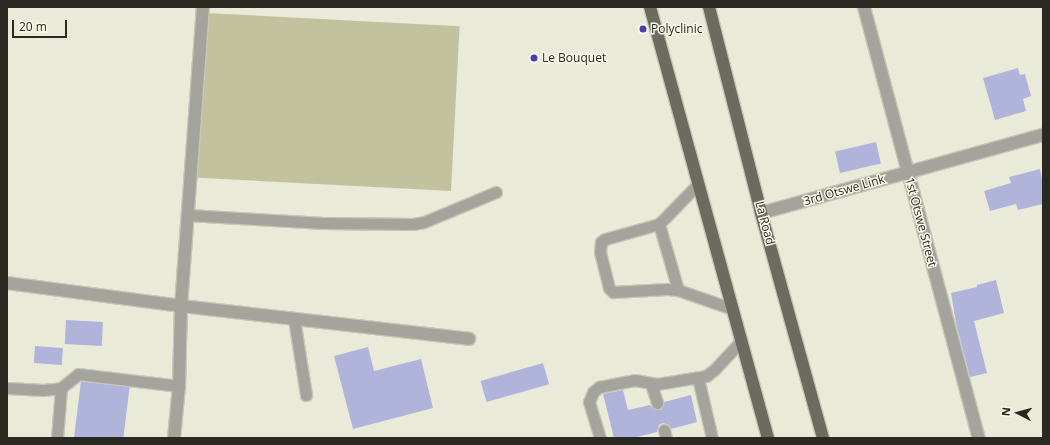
<!DOCTYPE html>
<style>
body{margin:0}
#map{position:relative;width:1050px;height:445px;overflow:hidden;background:#eaead9;font-family:"Open Sans",sans-serif}
div>[style]{position:absolute}
.green>*{inset:0;background:#c2c39e;transform-origin:0 0}
.building>*{inset:0;background:#b1b4da;transform-origin:0 0}
.roads{filter:drop-shadow(1px 0 #c7c7b8) drop-shadow(-1px 0 #c7c7b8) drop-shadow(0 1px #c7c7b8) drop-shadow(0 -1px #c7c7b8)}
.lane>*{height:11px;margin:-5.5px;padding:0 5.5px;transform-origin:5.5px;border-radius:5.5px;background:#a4a49d}
.street>*{height:12px;margin:-6px;padding:0 6px;transform-origin:6px;border-radius:6px;background:#a4a49d}
.primary>*{height:12px;margin:-6px;padding:0 6px;transform-origin:6px;border-radius:6px;background:#6b6c5f}
.dots>*{width:11px;height:11px;translate:-50% -50%;box-sizing:border-box;border:2px solid #f7f8e7;border-radius:50%}
span{translate:-50% -50%;white-space:nowrap;text-align:center;line-height:1.15;-webkit-text-stroke:3px #f7f8e7;paint-order:stroke}
.poi-label{font-size:12px;color:#292922}
.left{translate:0 -50%;text-align:left}
.street-label{font-size:12px;color:#292922}
.frame{position:absolute;inset:0;border:8px solid #292922;pointer-events:none}
.north{position:absolute;left:998px;top:393px;width:40px;height:40px;-webkit-text-stroke:3px #f7f8e7;paint-order:stroke;rotate:276deg;font-size:11px;font-weight:700;line-height:16px;text-align:center;color:#292922}
.north::after{content:'';display:block;margin:auto;width:14px;height:18px;background:#292922;clip-path:polygon(50% 0,100% 100%,50% 72%,0 100%)}
.scale{position:absolute;left:12px;top:20px;width:55px;height:18px;box-sizing:border-box;border:2px solid #292922;border-top:0;padding-left:5px;font-size:12px;line-height:14px;white-space:nowrap;color:#292922;-webkit-text-stroke:3px #f7f8e7;paint-order:stroke}
</style>
<div id="map">
<div class="green">
<i style="left:206px;top:13px;width:254px;height:165px;rotate:3deg"></i>
</div>
<div class="building">
<i style="clip-path:polygon(1018px 68px,1020px 75px,1025px 74px,1031px 96px,1023px 99px,1026px 111px,995px 120px,983px 78px)"></i>
<i style="left:876px;top:142px;width:22px;height:42px;rotate:77deg"></i>
<i style="clip-path:polygon(1040px 169px,1043px 184px,1043px 204px,1018px 210px,1016px 204px,990px 211px,984px 191px,1011px 183px,1009px 177px)"></i>
<i style="clip-path:polygon(996px 280px,1004px 313px,974px 321px,987px 373px,970px 377px,956px 323px,951px 293px,977px 287px,977px 285px)"></i>
<i style="left:66px;top:320px;width:37px;height:24px;rotate:3deg"></i>
<i style="left:35px;top:346px;width:28px;height:17px;rotate:4deg"></i>
<i style="clip-path:polygon(368px 347px,374px 371px,421px 359px,433px 408px,353px 429px,334px 356px)"></i>
<i style="left:543px;top:363px;width:22px;height:65px;rotate:74deg"></i>
<i style="left:81px;top:381px;width:49px;height:57px;rotate:7deg"></i>
<i style="clip-path:polygon(623px 390px,628px 410px,650px 405px,653px 408px,659px 410px,662px 407px,664px 402px,691px 395px,697px 422px,671px 429px,669px 425px,663px 423px,659px 425px,657px 432px,633px 438px,614px 438px,603px 394px)"></i>
</div>
<div class="roads">
<div class="lane">
<i style="left:698px;top:184px;width:56px;rotate:134.3deg"></i>
<i style="left:659px;top:224px;width:56px;rotate:164.5deg"></i>
<i style="left:605px;top:239px;width:5px;rotate:143deg"></i>
<i style="left:601px;top:242px;width:10px;rotate:96deg"></i>
<i style="left:600px;top:252px;width:37px;rotate:76deg"></i>
<i style="left:609px;top:288px;width:6px;rotate:45deg"></i>
<i style="left:613px;top:292px;width:54px;rotate:-3.2deg"></i>
<i style="left:667px;top:289px;width:11px;rotate:5deg"></i>
<i style="left:678px;top:290px;width:58px;rotate:19.1deg"></i>
<i style="left:188px;top:215px;width:135px;rotate:3.4deg"></i>
<i style="left:323px;top:223px;width:90px;rotate:0.6deg"></i>
<i style="left:413px;top:224px;width:11px;rotate:-10deg"></i>
<i style="left:424px;top:222px;width:78px;rotate:-22.6deg"></i>
<i style="left:659px;top:224px;width:69px;rotate:73.9deg"></i>
<i style="left:294px;top:319px;width:77px;rotate:81deg"></i>
<i style="left:698px;top:378px;width:62px;rotate:76.9deg"></i>
<i style="left:651px;top:384px;width:20px;rotate:72deg"></i>
<i style="left:7px;top:388px;width:36px;rotate:3deg"></i>
<i style="left:43px;top:390px;width:18px;rotate:-6deg"></i>
<i style="left:61px;top:388px;width:22px;rotate:-39deg"></i>
<i style="left:78px;top:374px;width:102px;rotate:6.8deg"></i>
<i style="left:664px;top:430px;width:8px;rotate:76deg"></i>
<i style="left:57px;top:438px;width:50px;rotate:-85.4deg"></i>
<i style="left:600px;top:438px;width:38px;rotate:-107deg"></i>
<i style="left:589px;top:402px;width:11px;rotate:-68deg"></i>
<i style="left:593px;top:392px;width:8px;rotate:-40deg"></i>
<i style="left:599px;top:387px;width:37px;rotate:-11deg"></i>
<i style="left:635px;top:380px;width:22px;rotate:10deg"></i>
<i style="left:657px;top:384px;width:50px;rotate:-9.3deg"></i>
<i style="left:706px;top:376px;width:10px;rotate:-37deg"></i>
<i style="left:714px;top:370px;width:40px;rotate:-47deg"></i>
</div>
<div class="street">
<i style="left:864px;top:7px;width:446px;rotate:75.1deg"></i>
<i style="left:761px;top:213px;width:293px;rotate:-15.5deg"></i>
<i style="left:7px;top:283px;width:176px;rotate:7.5deg"></i>
<i style="left:181px;top:306px;width:290px;rotate:6.5deg"></i>
<i style="left:174px;top:438px;width:52px;rotate:-84.5deg"></i>
<i style="left:179px;top:386px;width:80px;rotate:-88.6deg"></i>
<i style="left:181px;top:306px;width:300px;rotate:-85.8deg"></i>
</div>
<div class="primary">
<i style="left:650px;top:7px;width:447px;rotate:74.7deg"></i>
<i style="left:709px;top:7px;width:212px;rotate:75.8deg"></i>
<i style="left:761px;top:213px;width:233px;rotate:74.6deg"></i>
</div>
</div>
<div class="dots">
<i style="left:643px;top:29px;background:#4b3db4"></i>
<i style="left:534px;top:58px;background:#4b3db4"></i>
</div>
<div class="poi-label">
<span class="left" style="left:651px;top:29px">Polyclinic</span>
<span class="left" style="left:542px;top:58px">Le Bouquet</span>
</div>
<div class="street-label">
<span style="left:844px;top:190px;rotate:-16deg">3rd Otswe Link</span>
<span style="left:921px;top:222px;rotate:75deg">1st Otswe Street</span>
<span style="left:765px;top:223px;rotate:75deg">La Road</span>
</div>
<div class="frame"></div>
<div class="north">N</div>
<div class="scale">20 m</div>
</div>
